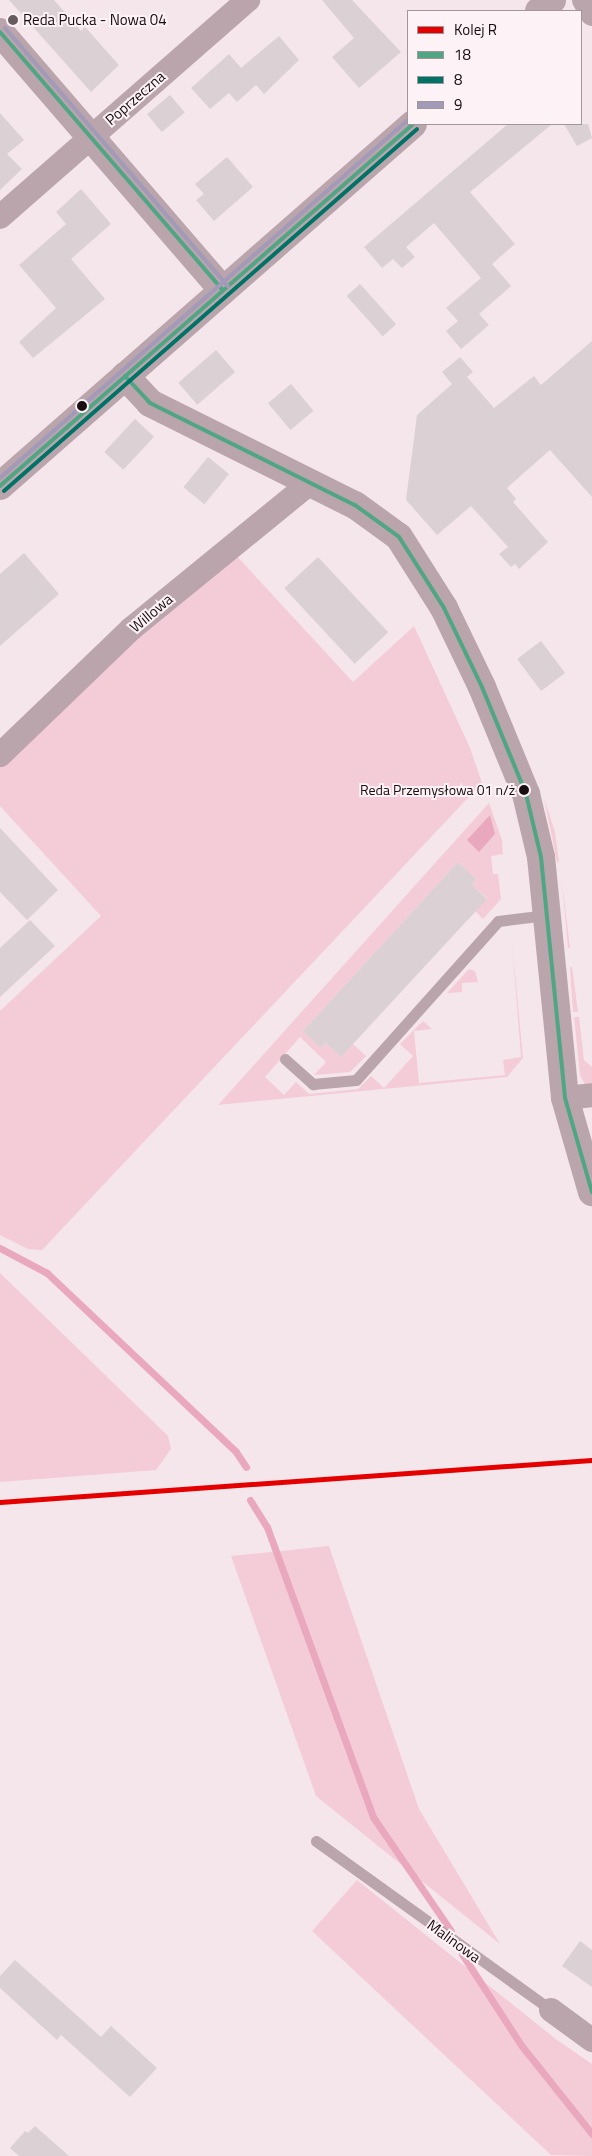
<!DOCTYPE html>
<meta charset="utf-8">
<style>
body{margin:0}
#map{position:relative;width:592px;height:2156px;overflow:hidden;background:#f5e6eb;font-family:"Titillium Web",sans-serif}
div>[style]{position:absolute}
.green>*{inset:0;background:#f3ccd8}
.water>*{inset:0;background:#e9a8be}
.stream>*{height:7px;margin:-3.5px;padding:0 3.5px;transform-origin:3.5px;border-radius:3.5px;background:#e9a8be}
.building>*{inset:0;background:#dbd0d4;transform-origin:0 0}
.service>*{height:11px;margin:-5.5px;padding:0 5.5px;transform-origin:5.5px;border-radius:5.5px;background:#b9a5ab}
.minor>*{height:24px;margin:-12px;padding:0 12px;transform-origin:12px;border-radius:12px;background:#b9a5ab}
.tertiary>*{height:28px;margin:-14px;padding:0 14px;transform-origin:14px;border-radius:14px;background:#b9a5ab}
.primary>*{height:28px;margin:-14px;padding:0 14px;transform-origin:14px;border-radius:14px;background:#baa5ad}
.bus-1>*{height:4px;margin:-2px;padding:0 2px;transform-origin:2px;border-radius:2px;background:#50a684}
.bus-2>*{height:4px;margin:-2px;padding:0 2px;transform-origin:2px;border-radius:2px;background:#007367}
.bus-3>*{height:4px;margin:-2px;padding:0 2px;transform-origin:2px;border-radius:2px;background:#a29ab8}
.rail-1>*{height:5px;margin:-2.5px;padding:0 2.5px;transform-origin:2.5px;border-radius:2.5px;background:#e50000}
.dots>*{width:14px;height:14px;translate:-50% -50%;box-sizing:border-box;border:2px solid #fdf2f5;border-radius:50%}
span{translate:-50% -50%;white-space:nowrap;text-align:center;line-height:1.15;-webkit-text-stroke:4px #fdf2f5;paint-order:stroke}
.bus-label{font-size:14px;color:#170e11}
.right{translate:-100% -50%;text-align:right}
.poi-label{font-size:15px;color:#170e11}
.left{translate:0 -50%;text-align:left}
.street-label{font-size:15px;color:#170e11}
.legend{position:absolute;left:407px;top:10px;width:175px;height:115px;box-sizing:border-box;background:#fdf2f5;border:1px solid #a1979a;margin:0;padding:6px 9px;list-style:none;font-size:15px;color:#170e11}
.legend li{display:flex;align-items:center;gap:10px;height:25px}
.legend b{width:25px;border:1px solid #a1979a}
</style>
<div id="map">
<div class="green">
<i style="clip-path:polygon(234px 553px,353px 682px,414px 626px,470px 748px,482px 783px,42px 1250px,28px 1249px,0 1235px,0 1011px,101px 916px,0 806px,0 764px,86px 682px)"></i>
<i style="clip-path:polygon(544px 798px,555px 832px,559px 863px,557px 862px)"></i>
<i style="clip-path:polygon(489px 803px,502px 840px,503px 854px,491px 856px,493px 874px,498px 874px,501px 899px,483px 919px,475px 911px,487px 898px,472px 885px,476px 879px,458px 862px,303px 1031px,321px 1048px,326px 1043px,341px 1057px,353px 1044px,366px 1056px,350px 1072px,314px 1075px,326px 1062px,300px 1037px,265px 1077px,284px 1095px,296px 1082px,309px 1094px,358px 1089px,371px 1076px,384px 1088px,413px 1056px,400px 1044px,423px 1021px,432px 1029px,414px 1031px,419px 1083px,505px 1075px,503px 1060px,521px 1057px,512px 942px,523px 1058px,507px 1077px,218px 1105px)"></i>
<i style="clip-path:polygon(562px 881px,570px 948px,568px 948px)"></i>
<i style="clip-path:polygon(570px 967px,572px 967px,578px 1012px,573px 1012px)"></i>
<i style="clip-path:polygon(469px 969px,475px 971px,478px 982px,462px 983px,462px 992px,447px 993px)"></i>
<i style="clip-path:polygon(574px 1017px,579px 1017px,584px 1060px,592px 1067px,592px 1086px,584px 1083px,580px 1075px)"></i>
<i style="clip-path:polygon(0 1273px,168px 1436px,171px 1449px,156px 1470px,0 1482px)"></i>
<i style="clip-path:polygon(329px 1546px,419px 1809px,500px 1944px,316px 1796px,231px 1556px)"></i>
<i style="clip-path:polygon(357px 1880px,557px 2040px,592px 2064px,592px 2156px,551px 2155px,312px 1931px)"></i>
</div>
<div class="water">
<i style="clip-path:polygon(490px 815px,495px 834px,479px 852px,467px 840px)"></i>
</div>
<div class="stream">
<i style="left:0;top:1248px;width:53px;rotate:28deg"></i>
<i style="left:47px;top:1273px;width:260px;rotate:43.4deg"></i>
<i style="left:236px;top:1452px;width:18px;rotate:56deg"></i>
<i style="left:250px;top:1500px;width:32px;rotate:58deg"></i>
<i style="left:267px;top:1527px;width:309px;rotate:69.9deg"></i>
<i style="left:373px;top:1817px;width:138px;rotate:55.6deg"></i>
<i style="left:462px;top:1954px;width:108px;rotate:57deg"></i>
<i style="left:521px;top:2045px;width:114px;rotate:51.4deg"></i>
</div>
<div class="building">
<i style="clip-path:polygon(9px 0,54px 0,81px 31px,85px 27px,119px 65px,91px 92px)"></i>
<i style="clip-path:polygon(322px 0,352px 0,401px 52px,359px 88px,332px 57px,354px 38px)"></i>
<i style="clip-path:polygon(279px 36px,299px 60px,264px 94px,256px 85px,237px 102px,229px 93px,210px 109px,191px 88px,229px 54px,241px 68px)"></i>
<i style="left:170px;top:95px;width:23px;height:30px;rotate:50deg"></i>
<i style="clip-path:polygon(0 113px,24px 140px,7px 154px,22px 169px,0 190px)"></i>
<i style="clip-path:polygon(508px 124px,552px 124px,470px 192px,515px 244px,492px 264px,511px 286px,479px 314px,489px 325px,461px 349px,446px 331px,458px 321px,446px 308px,481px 278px,434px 223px,406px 247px,415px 257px,402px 268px,393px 259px,382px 268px,364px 247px)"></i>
<i style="clip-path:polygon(564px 124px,588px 124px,592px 138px,577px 146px)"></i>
<i style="clip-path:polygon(227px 157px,253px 187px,214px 221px,196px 200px,204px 194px,195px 184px)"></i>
<i style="clip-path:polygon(81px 189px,111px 224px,71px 259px,105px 299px,33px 358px,19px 342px,56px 308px,19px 265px,66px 224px,56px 212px)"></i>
<i style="left:360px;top:284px;width:54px;height:18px;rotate:48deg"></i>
<i style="clip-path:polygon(592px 341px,592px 497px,550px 450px,507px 488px,516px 499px,513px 502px,548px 542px,519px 569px,515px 564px,511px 567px,499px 554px,508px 547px,471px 506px,437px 535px,406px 500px,417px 415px,452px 384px,442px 372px,460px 357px,473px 372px,467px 377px,494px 408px,534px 376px,541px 385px)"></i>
<i style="left:216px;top:350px;width:29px;height:50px;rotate:49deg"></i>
<i style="left:291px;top:384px;width:35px;height:30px;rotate:50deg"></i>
<i style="left:135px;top:419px;width:26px;height:45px;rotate:43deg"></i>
<i style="left:208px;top:457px;width:27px;height:39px;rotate:39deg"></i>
<i style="clip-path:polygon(24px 553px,59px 594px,0 646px,0 574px)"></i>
<i style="left:318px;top:557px;width:103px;height:46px;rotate:47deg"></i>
<i style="left:541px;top:641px;width:40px;height:30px;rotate:53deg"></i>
<i style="clip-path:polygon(0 828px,58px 890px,27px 920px,0 892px)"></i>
<i style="clip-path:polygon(458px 862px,476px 879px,472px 885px,487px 899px,341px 1057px,326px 1043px,321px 1048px,303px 1031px)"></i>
<i style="clip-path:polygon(30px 920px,55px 946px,0 997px,0 948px)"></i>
<i style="clip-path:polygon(580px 1941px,592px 1950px,592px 1987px,562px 1966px)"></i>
<i style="clip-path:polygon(15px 1960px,101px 2037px,111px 2026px,157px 2068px,130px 2097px,61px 2035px,57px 2040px,0 1988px,0 1976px)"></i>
<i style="clip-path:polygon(35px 2126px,69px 2156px,19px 2156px,10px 2148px,25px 2131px,28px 2133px)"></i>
</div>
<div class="service">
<i style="left:285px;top:1059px;width:38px;rotate:42deg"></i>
<i style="left:313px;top:1084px;width:43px;rotate:-5.3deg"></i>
<i style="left:356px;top:1080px;width:213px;rotate:-48.2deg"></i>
<i style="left:498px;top:921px;width:49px;rotate:-7deg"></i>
<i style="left:316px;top:1841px;width:289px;rotate:35.7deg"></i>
</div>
<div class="minor">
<i style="left:584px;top:0;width:16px;rotate:60deg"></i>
<i style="left:0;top:217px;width:330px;rotate:-41.2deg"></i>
<i style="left:0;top:755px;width:182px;rotate:-43.9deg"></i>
<i style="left:131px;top:629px;width:232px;rotate:-39.2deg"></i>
<i style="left:565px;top:1098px;width:27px;rotate:-6deg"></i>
<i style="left:551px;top:2010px;width:51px;rotate:36.2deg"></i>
</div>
<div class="tertiary">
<i style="left:0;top:32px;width:341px;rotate:49.2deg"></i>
<i style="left:125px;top:376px;width:37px;rotate:47deg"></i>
<i style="left:150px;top:403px;width:229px;rotate:26.5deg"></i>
<i style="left:355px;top:505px;width:54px;rotate:36deg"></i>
<i style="left:399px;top:537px;width:84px;rotate:57.6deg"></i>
<i style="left:444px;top:608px;width:88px;rotate:64.3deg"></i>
<i style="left:482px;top:687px;width:116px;rotate:67.6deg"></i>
<i style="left:526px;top:794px;width:65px;rotate:76.6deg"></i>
<i style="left:541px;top:857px;width:242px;rotate:84.3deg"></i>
<i style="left:565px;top:1098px;width:98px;rotate:74deg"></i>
</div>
<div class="primary">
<i style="left:539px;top:11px;width:17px;rotate:-40deg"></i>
<i style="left:0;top:486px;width:549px;rotate:-41.23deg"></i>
</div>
<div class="bus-1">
<i style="left:0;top:32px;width:341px;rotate:49.2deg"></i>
<i style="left:125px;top:376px;width:37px;rotate:47deg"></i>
<i style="left:150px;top:403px;width:229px;rotate:26.5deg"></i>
<i style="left:355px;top:505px;width:54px;rotate:36deg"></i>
<i style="left:399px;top:537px;width:84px;rotate:57.6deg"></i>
<i style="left:444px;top:608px;width:88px;rotate:64.3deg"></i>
<i style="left:482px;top:687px;width:116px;rotate:67.6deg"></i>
<i style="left:526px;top:794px;width:65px;rotate:76.6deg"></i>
<i style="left:541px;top:857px;width:242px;rotate:84.3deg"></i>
<i style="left:565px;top:1098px;width:98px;rotate:74deg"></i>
<i style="left:0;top:486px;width:549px;rotate:-41.23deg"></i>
</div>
<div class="bus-2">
<i style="left:4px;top:491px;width:549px;rotate:-41.23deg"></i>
</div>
<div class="bus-3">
<i style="left:5px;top:28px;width:341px;rotate:49.2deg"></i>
<i style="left:0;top:478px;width:543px;rotate:-41.27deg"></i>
</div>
<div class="rail-1">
<i style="left:0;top:1502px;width:593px;rotate:-4.06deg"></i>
</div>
<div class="dots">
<i style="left:13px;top:20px;background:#655a5d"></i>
<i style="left:82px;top:406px;background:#170e11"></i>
<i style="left:524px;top:790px;background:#170e11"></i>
</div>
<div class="bus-label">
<span class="right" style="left:515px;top:790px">Reda Przemysłowa 01 n/ż</span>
</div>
<div class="poi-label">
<span class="left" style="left:23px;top:20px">Reda Pucka - Nowa 04</span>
</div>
<div class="street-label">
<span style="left:135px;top:98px;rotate:-41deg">Poprzeczna</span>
<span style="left:151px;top:613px;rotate:-40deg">Willowa</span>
<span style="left:454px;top:1941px;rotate:36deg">Malinowa</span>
</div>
<ul class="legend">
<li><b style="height:6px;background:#e50000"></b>Kolej R</li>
<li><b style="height:6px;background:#50a684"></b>18</li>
<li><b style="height:6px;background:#007367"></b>8</li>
<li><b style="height:6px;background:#a29ab8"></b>9</li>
</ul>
</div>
